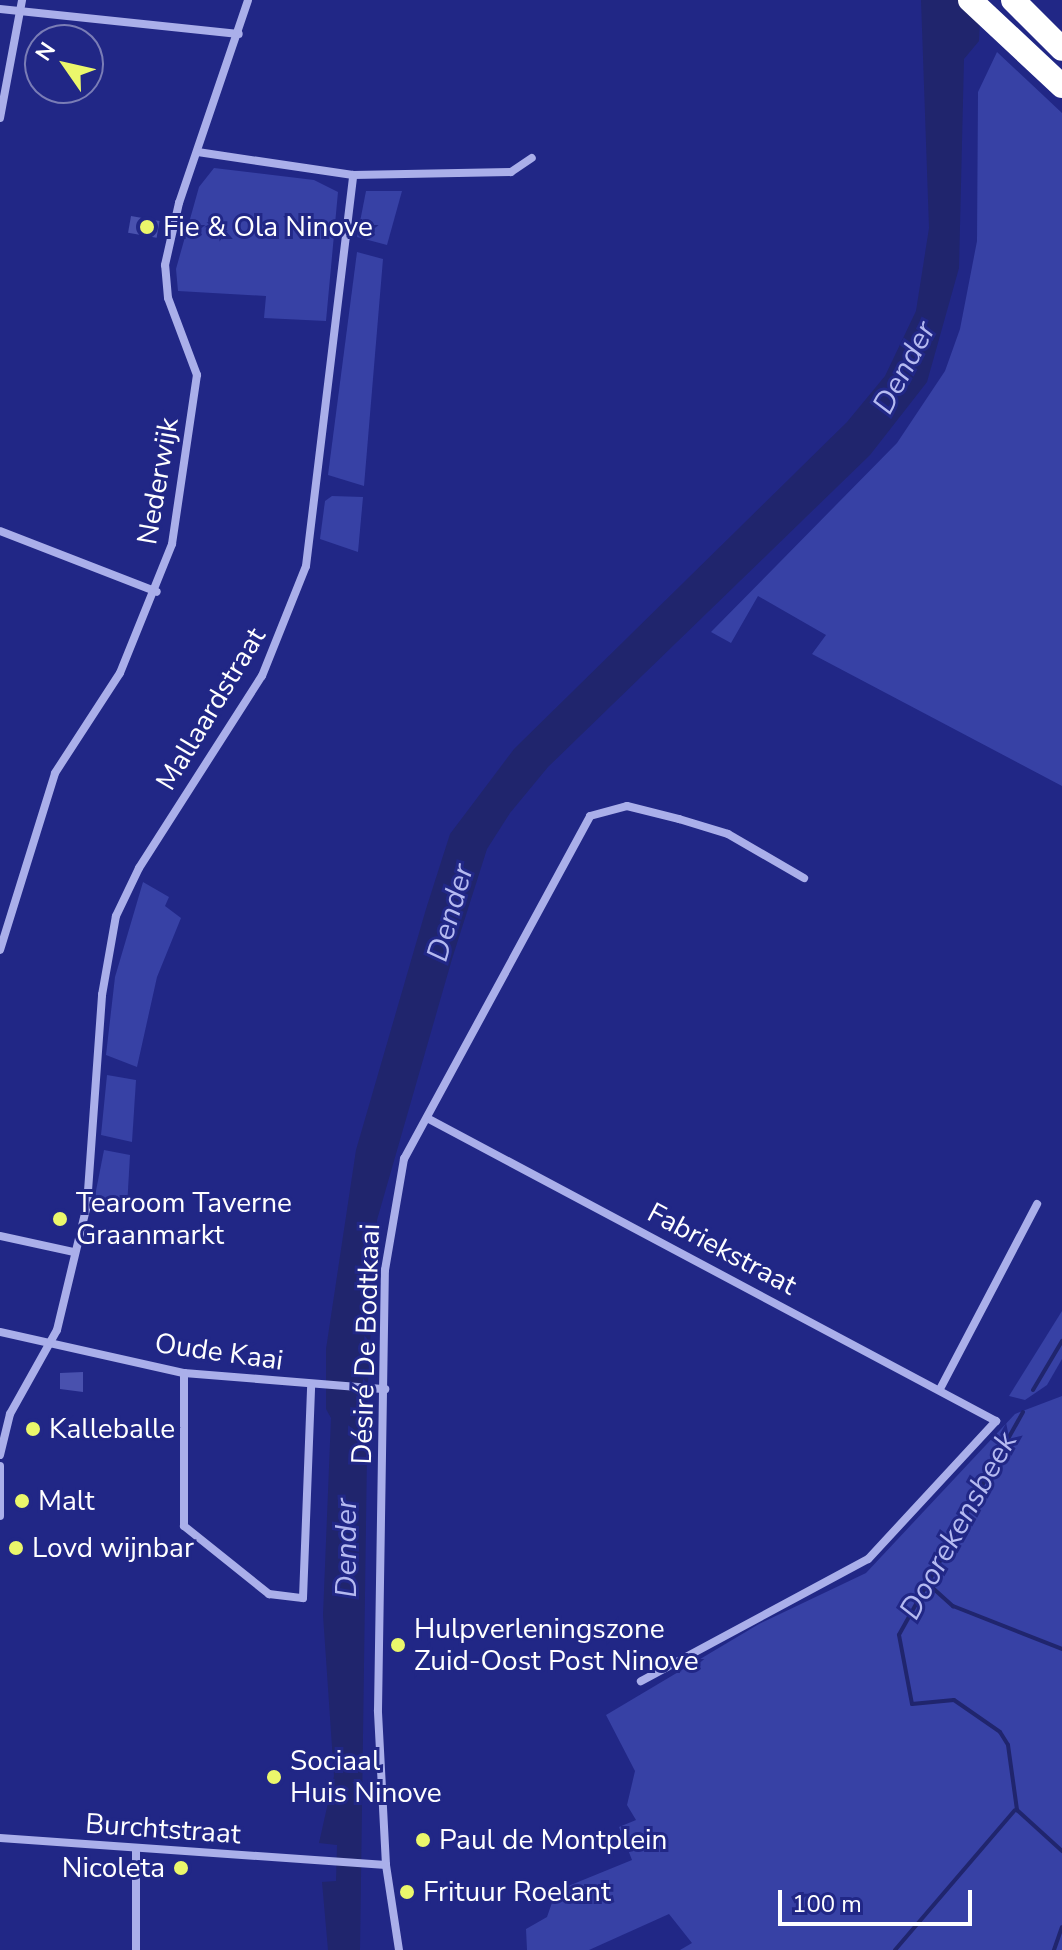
<!DOCTYPE html>
<meta charset="utf-8">
<style>
body{margin:0}
#map{position:relative;width:1062px;height:1950px;overflow:hidden;background:#212786;font-family:"Nunito Sans",sans-serif}
div>[style]{position:absolute}
.green>*{inset:0;background:#3741a5}
.water>*{inset:0;background:#20256d}
.stream>*{height:4px;margin:-2px;padding:0 2px;transform-origin:2px;border-radius:2px;background:#20256d}
.building>*{inset:0;background:#4951ae;transform-origin:0 0}
.street>*{height:8px;margin:-4px;padding:0 4px;transform-origin:4px;border-radius:4px;background:#aaafea}
.highway>*{height:24px;margin:-12px;padding:0 12px;transform-origin:12px;border-radius:12px;background:#fff}
.dots>*{width:22px;height:22px;translate:-50% -50%;box-sizing:border-box;border:4px solid #212786;border-radius:50%}
span{translate:-50% -50%;white-space:nowrap;text-align:center;line-height:1.15;-webkit-text-stroke:6px #212786;paint-order:stroke}
.poi-label{font-size:28px;color:#fff}
.left{translate:0 -50%;text-align:left}
.right{translate:-100% -50%;text-align:right}
.street-label{font-size:28px;color:#fff}
.water-label{font-size:30px;color:#b5baf1;font-style:italic}
.north{position:absolute;left:24px;top:24px;width:80px;height:80px;box-sizing:border-box;background:#212786;border:2px solid #7a7db6;border-radius:50%;rotate:304deg;font-size:22px;font-weight:700;line-height:32px;text-align:center;color:#fff}
.north::after{content:'';display:block;margin:auto;width:28px;height:36px;background:#ebf76b;clip-path:polygon(50% 0,100% 100%,50% 72%,0 100%)}
.scale{position:absolute;left:778px;top:1890px;width:194px;height:36px;box-sizing:border-box;border:4px solid #fff;border-top:0;padding-left:10px;font-size:24px;line-height:28px;white-space:nowrap;color:#fff;-webkit-text-stroke:6px #212786;paint-order:stroke}
</style>
<div id="map">
<div class="green">
<i style="clip-path:polygon(997px 52px,1062px 113px,1062px 786px,812px 654px,826px 635px,758px 596px,731px 643px,711px 632px,897px 443px,945px 371px,960px 329px,977px 241px,978px 92px)"></i>
<i style="clip-path:polygon(214px 168px,314px 180px,338px 192px,326px 321px,264px 318px,266px 296px,178px 291px,176px 269px,199px 187px)"></i>
<i style="clip-path:polygon(366px 191px,402px 191px,387px 245px,357px 237px)"></i>
<i style="clip-path:polygon(357px 252px,383px 259px,364px 486px,328px 475px)"></i>
<i style="clip-path:polygon(332px 496px,363px 497px,358px 552px,320px 539px,325px 501px)"></i>
<i style="clip-path:polygon(143px 882px,169px 897px,165px 906px,181px 918px,157px 977px,137px 1067px,106px 1055px,115px 977px)"></i>
<i style="clip-path:polygon(107px 1075px,136px 1080px,132px 1142px,101px 1135px)"></i>
<i style="clip-path:polygon(104px 1150px,130px 1155px,127px 1207px,94px 1201px)"></i>
<i style="clip-path:polygon(1062px 1311px,1062px 1359px,1047px 1385px,1025px 1400px,1009px 1396px)"></i>
<i style="clip-path:polygon(1062px 1396px,1062px 1950px,680px 1950px,692px 1943px,669px 1914px,589px 1950px,527px 1950px,526px 1929px,547px 1917px,556px 1891px,632px 1860px,619px 1827px,636px 1820px,627px 1805px,635px 1771px,606px 1715px,759px 1624px,866px 1573px,1015px 1414px)"></i>
</div>
<div class="water">
<i style="clip-path:polygon(921px 0,981px 0,979px 41px,964px 59px,959px 268px,927px 382px,870px 455px,548px 767px,510px 813px,487px 849px,452px 959px,377px 1220px,368px 1382px,360px 1950px,328px 1950px,322px 1882px,336px 1881px,337px 1845px,319px 1843px,334px 1776px,323px 1615px,331px 1418px,326px 1409px,326px 1349px,356px 1150px,426px 909px,450px 834px,514px 749px,847px 422px,885px 376px,916px 311px,929px 228px)"></i>
</div>
<div class="stream">
<i style="left:1033px;top:1390px;width:57px;rotate:-59.4deg"></i>
<i style="left:1023px;top:1412px;width:255px;rotate:119.1deg"></i>
<i style="left:899px;top:1635px;width:70px;rotate:79.3deg"></i>
<i style="left:912px;top:1704px;width:42px;rotate:-5.4deg"></i>
<i style="left:954px;top:1700px;width:56px;rotate:34.8deg"></i>
<i style="left:1000px;top:1732px;width:15px;rotate:58deg"></i>
<i style="left:1008px;top:1745px;width:66px;rotate:82.1deg"></i>
<i style="left:1017px;top:1810px;width:61px;rotate:42.3deg"></i>
<i style="left:925px;top:1581px;width:38px;rotate:42deg"></i>
<i style="left:953px;top:1606px;width:117px;rotate:21.5deg"></i>
<i style="left:895px;top:1950px;width:184px;rotate:-49.4deg"></i>
<i style="left:1054px;top:1950px;width:24px;rotate:-71deg"></i>
</div>
<div class="building">
<i style="left:131px;top:216px;width:29px;height:17px;rotate:10deg"></i>
<i style="clip-path:polygon(83px 1372px,83px 1392px,60px 1389px,60px 1373px)"></i>
</div>
<div class="street">
<i style="left:0;top:9px;width:240px;rotate:6deg"></i>
<i style="left:0;top:118px;width:120px;rotate:-79.4deg"></i>
<i style="left:353px;top:175px;width:158px;rotate:-1.1deg"></i>
<i style="left:511px;top:172px;width:25px;rotate:-34deg"></i>
<i style="left:0;top:531px;width:168px;rotate:21.2deg"></i>
<i style="left:0;top:950px;width:185px;rotate:-72.7deg"></i>
<i style="left:55px;top:773px;width:119px;rotate:-57deg"></i>
<i style="left:120px;top:673px;width:139px;rotate:-68deg"></i>
<i style="left:172px;top:544px;width:171px;rotate:-81.6deg"></i>
<i style="left:197px;top:375px;width:82px;rotate:-110.6deg"></i>
<i style="left:168px;top:298px;width:33px;rotate:-95deg"></i>
<i style="left:165px;top:265px;width:64px;rotate:-77.3deg"></i>
<i style="left:179px;top:203px;width:214px;rotate:-71.2deg"></i>
<i style="left:427px;top:1118px;width:645px;rotate:28.04deg"></i>
<i style="left:996px;top:1421px;width:188px;rotate:132.8deg"></i>
<i style="left:868px;top:1559px;width:258px;rotate:151.7deg"></i>
<i style="left:0;top:1236px;width:76px;rotate:12.2deg"></i>
<i style="left:0;top:1332px;width:189px;rotate:12.6deg"></i>
<i style="left:184px;top:1373px;width:202px;rotate:4.6deg"></i>
<i style="left:184px;top:1373px;width:153px;rotate:90deg"></i>
<i style="left:184px;top:1526px;width:109px;rotate:38.7deg"></i>
<i style="left:269px;top:1594px;width:34px;rotate:7deg"></i>
<i style="left:303px;top:1598px;width:211px;rotate:-87.8deg"></i>
<i style="left:940px;top:1389px;width:209px;rotate:-62.3deg"></i>
<i style="left:0;top:1455px;width:42px;rotate:-76.3deg"></i>
<i style="left:10px;top:1414px;width:96px;rotate:-60.8deg"></i>
<i style="left:57px;top:1330px;width:129px;rotate:-76.5deg"></i>
<i style="left:87px;top:1205px;width:211px;rotate:-85.9deg"></i>
<i style="left:102px;top:995px;width:80px;rotate:-80deg"></i>
<i style="left:116px;top:916px;width:53px;rotate:-64.4deg"></i>
<i style="left:139px;top:868px;width:228px;rotate:-57.4deg"></i>
<i style="left:262px;top:676px;width:118px;rotate:-68.2deg"></i>
<i style="left:306px;top:566px;width:394px;rotate:-83.1deg"></i>
<i style="left:353px;top:175px;width:157px;rotate:-171.6deg"></i>
<i style="left:0;top:1466px;width:50px;rotate:90deg"></i>
<i style="left:0;top:1838px;width:387px;rotate:4deg"></i>
<i style="left:136px;top:1950px;width:102px;rotate:-90deg"></i>
<i style="left:399px;top:1950px;width:86px;rotate:-98.7deg"></i>
<i style="left:386px;top:1865px;width:155px;rotate:-93deg"></i>
<i style="left:378px;top:1710px;width:440px;rotate:-89.1deg"></i>
<i style="left:385px;top:1270px;width:113px;rotate:-80.3deg"></i>
<i style="left:404px;top:1159px;width:390px;rotate:-61.5deg"></i>
<i style="left:590px;top:816px;width:38px;rotate:-15deg"></i>
<i style="left:627px;top:806px;width:54px;rotate:14deg"></i>
<i style="left:679px;top:819px;width:51px;rotate:17deg"></i>
<i style="left:728px;top:834px;width:88px;rotate:30.1deg"></i>
</div>
<div class="highway">
<i style="left:970px;top:0;width:126px;rotate:43.1deg"></i>
<i style="left:1013px;top:0;width:69px;rotate:45deg"></i>
</div>
<div class="dots">
<i style="left:147px;top:227px;background:#ebf76b"></i>
<i style="left:60px;top:1219px;background:#ebf76b"></i>
<i style="left:33px;top:1429px;background:#ebf76b"></i>
<i style="left:22px;top:1501px;background:#ebf76b"></i>
<i style="left:16px;top:1548px;background:#ebf76b"></i>
<i style="left:398px;top:1645px;background:#ebf76b"></i>
<i style="left:274px;top:1777px;background:#ebf76b"></i>
<i style="left:423px;top:1840px;background:#ebf76b"></i>
<i style="left:181px;top:1868px;background:#ebf76b"></i>
<i style="left:407px;top:1892px;background:#ebf76b"></i>
</div>
<div class="poi-label">
<span class="left" style="left:163px;top:227px">Fie &amp; Ola Ninove</span>
<span class="left" style="left:76px;top:1219px">Tearoom Taverne<br>Graanmarkt</span>
<span class="left" style="left:49px;top:1429px">Kalleballe</span>
<span class="left" style="left:38px;top:1501px">Malt</span>
<span class="left" style="left:32px;top:1548px">Lovd wijnbar</span>
<span class="left" style="left:414px;top:1645px">Hulpverleningszone<br>Zuid-Oost Post Ninove</span>
<span class="left" style="left:290px;top:1777px">Sociaal<br>Huis Ninove</span>
<span class="left" style="left:439px;top:1840px">Paul de Montplein</span>
<span class="right" style="left:165px;top:1868px">Nicoleta</span>
<span class="left" style="left:423px;top:1892px">Frituur Roelant</span>
</div>
<div class="street-label">
<span style="left:158px;top:481px;rotate:-80deg">Nederwijk</span>
<span style="left:211px;top:709px;rotate:-59deg">Mallaardstraat</span>
<span style="left:722px;top:1249px;rotate:28deg">Fabriekstraat</span>
<span style="left:366px;top:1344px;rotate:-88deg">Désiré De Bodtkaai</span>
<span style="left:219px;top:1352px;rotate:8deg">Oude Kaai</span>
<span style="left:163px;top:1829px;rotate:4deg">Burchtstraat</span>
</div>
<div class="water-label">
<span style="left:905px;top:368px;rotate:-62deg">Dender</span>
<span style="left:451px;top:913px;rotate:-74deg">Dender</span>
<span style="left:959px;top:1526px;rotate:-61deg">Doorekensbeek</span>
<span style="left:347px;top:1548px;rotate:-90deg">Dender</span>
</div>
<div class="north">N</div>
<div class="scale">100 m</div>
</div>
